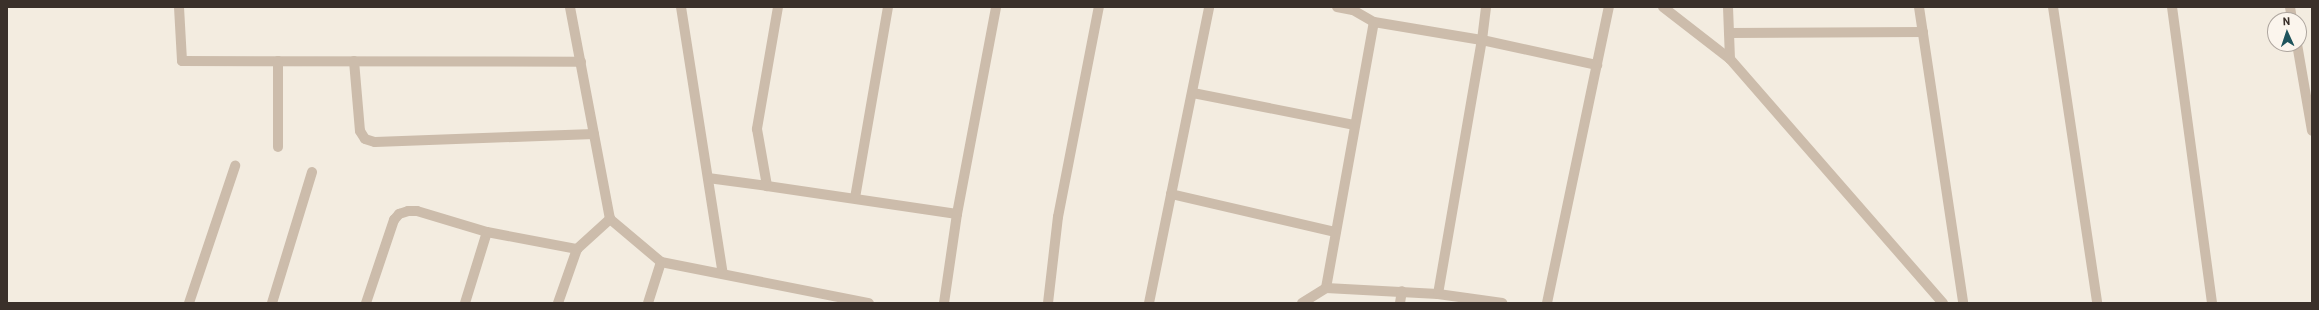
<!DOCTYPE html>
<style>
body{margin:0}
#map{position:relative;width:2319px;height:310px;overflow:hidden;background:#f3ece0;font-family:Barlow,sans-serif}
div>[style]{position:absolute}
.minor>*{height:10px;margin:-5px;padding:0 5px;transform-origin:5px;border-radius:5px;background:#ccbcab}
span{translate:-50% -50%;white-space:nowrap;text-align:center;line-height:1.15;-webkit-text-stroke:3px #fbf5ed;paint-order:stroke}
.frame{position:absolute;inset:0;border:8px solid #3a302a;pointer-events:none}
.north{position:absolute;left:2267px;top:12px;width:40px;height:40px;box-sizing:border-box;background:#fbf5ed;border:1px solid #aea69f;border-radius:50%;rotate:357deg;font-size:11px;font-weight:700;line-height:16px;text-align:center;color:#3a302a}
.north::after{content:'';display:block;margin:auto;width:14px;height:18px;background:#1f545c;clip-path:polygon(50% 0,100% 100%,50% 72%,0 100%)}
</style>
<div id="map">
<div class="minor">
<i style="left:179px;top:7px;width:54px;rotate:86.8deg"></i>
<i style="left:182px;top:61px;width:399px;rotate:0.1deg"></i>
<i style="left:681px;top:7px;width:270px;rotate:81.1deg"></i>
<i style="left:778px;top:7px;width:124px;rotate:99.8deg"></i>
<i style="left:757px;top:129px;width:58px;rotate:80deg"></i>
<i style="left:767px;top:186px;width:192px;rotate:8.4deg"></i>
<i style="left:1337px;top:7px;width:16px;rotate:11deg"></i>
<i style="left:1353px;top:10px;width:24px;rotate:30deg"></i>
<i style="left:1374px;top:22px;width:109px;rotate:9.5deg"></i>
<i style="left:1482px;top:40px;width:118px;rotate:12.3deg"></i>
<i style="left:1663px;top:7px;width:85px;rotate:37.8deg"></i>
<i style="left:1730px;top:59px;width:324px;rotate:48.9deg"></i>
<i style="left:1728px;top:7px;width:52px;rotate:87.8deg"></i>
<i style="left:1919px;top:7px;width:299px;rotate:81.5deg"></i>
<i style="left:2053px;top:7px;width:299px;rotate:81.5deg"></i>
<i style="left:2172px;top:7px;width:299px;rotate:82.3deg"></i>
<i style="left:2290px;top:7px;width:13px;rotate:81deg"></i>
<i style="left:1729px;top:33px;width:194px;rotate:-0.3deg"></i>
<i style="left:2297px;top:44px;width:88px;rotate:80.2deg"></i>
<i style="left:278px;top:61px;width:86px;rotate:90deg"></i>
<i style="left:354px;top:61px;width:70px;rotate:85.1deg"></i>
<i style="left:360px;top:131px;width:9px;rotate:58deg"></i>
<i style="left:365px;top:139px;width:10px;rotate:17deg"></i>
<i style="left:375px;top:142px;width:219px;rotate:-2.1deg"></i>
<i style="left:1193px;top:93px;width:165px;rotate:11.2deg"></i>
<i style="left:708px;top:178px;width:60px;rotate:7.7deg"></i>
<i style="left:1171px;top:194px;width:169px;rotate:13deg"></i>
<i style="left:855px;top:198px;width:194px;rotate:-80.2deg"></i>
<i style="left:610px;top:219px;width:67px;rotate:40.1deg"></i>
<i style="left:661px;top:262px;width:212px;rotate:11.2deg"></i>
<i style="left:1326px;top:288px;width:270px;rotate:-79.8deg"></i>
<i style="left:1438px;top:294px;width:258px;rotate:-80.2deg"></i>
<i style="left:1482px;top:40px;width:33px;rotate:-83deg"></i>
<i style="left:189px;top:303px;width:145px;rotate:-71.4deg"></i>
<i style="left:272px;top:303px;width:137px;rotate:-73deg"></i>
<i style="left:366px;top:303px;width:88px;rotate:-71.4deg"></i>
<i style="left:394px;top:220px;width:8px;rotate:-50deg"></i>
<i style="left:399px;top:214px;width:9px;rotate:-18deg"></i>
<i style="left:408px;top:211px;width:9px"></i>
<i style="left:417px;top:211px;width:73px;rotate:16.7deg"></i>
<i style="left:465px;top:303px;width:74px;rotate:-72.8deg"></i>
<i style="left:487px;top:232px;width:92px;rotate:10.7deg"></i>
<i style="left:558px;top:303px;width:57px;rotate:-70.6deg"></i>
<i style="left:577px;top:249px;width:45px;rotate:-42.3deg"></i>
<i style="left:610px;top:219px;width:216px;rotate:-100.7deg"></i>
<i style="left:648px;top:303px;width:43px;rotate:-72.4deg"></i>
<i style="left:944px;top:303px;width:90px;rotate:-81.7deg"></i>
<i style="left:957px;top:214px;width:211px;rotate:-79.3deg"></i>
<i style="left:1048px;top:303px;width:87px;rotate:-83.4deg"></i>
<i style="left:1058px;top:217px;width:214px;rotate:-79deg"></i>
<i style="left:1149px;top:303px;width:302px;rotate:-78.5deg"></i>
<i style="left:1302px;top:303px;width:28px;rotate:-32deg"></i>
<i style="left:1326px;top:288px;width:112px;rotate:3.1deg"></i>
<i style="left:1438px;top:294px;width:65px;rotate:8deg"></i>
<i style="left:1400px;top:303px;width:12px;rotate:-81deg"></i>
<i style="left:1547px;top:303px;width:302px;rotate:-78.2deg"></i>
</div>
<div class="frame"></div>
<div class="north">N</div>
</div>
